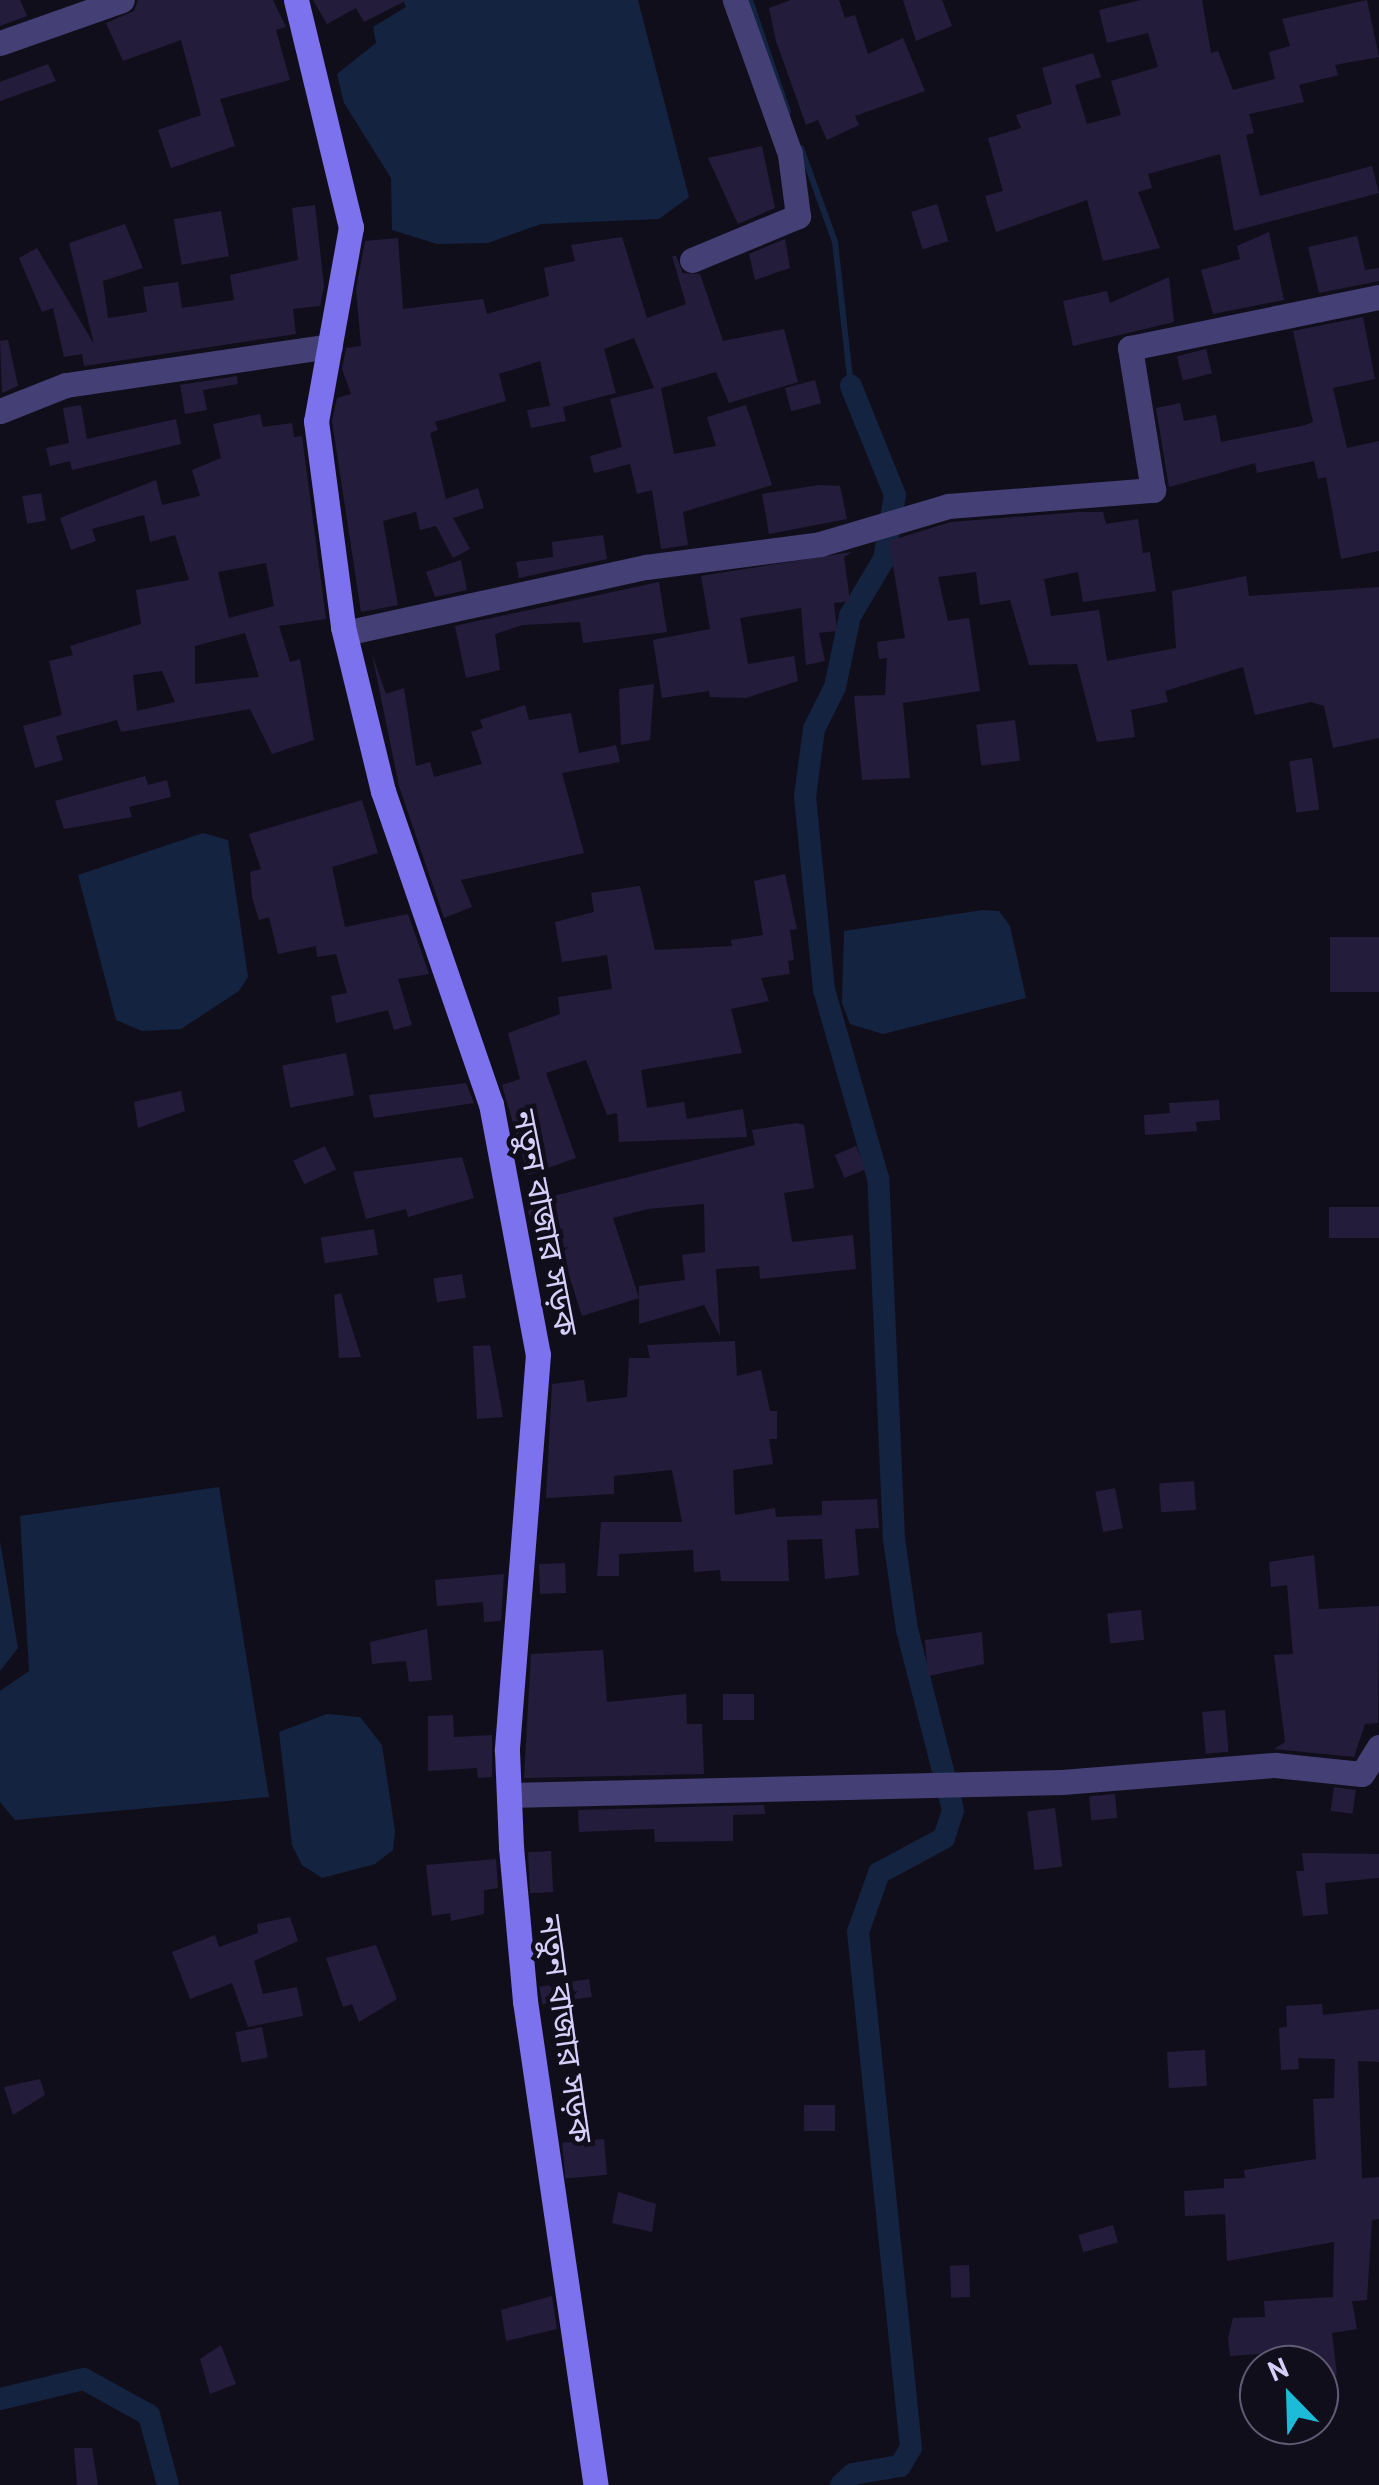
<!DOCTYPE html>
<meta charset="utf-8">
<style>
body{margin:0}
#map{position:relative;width:1379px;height:2485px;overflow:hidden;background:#110e1c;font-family:"PT Sans","Noto Sans Bengali",sans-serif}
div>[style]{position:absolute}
.water>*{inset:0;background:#142340}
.stream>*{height:6px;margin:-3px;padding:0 3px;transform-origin:3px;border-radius:3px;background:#142340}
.canal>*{height:22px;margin:-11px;padding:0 11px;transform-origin:11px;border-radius:11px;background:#142340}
.building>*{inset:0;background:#241c3b;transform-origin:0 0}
.street>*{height:25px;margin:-12.5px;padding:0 12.5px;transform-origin:12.5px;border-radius:12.5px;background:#443f75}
.secondary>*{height:25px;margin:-12.5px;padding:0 12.5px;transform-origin:12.5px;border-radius:12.5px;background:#7c72ed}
span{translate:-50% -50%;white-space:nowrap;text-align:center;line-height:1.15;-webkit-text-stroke:9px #110e1c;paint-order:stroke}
.street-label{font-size:32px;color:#d6cff9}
.north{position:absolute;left:1239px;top:2345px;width:100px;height:100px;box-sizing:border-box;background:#110e1c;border:2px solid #605b74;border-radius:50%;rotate:337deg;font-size:28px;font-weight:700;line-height:40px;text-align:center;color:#d6cff9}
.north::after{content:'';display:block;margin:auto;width:35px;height:45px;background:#1cbbd8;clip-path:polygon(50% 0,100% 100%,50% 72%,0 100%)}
</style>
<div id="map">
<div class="water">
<i style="clip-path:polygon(403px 0,638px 0,689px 197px,659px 219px,541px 224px,488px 243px,437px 244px,392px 230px,391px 178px,344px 103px,337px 74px,376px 43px,373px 27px,406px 7px)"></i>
<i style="clip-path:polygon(203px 833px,228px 840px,248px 977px,239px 991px,181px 1029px,142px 1031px,116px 1020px,78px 875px)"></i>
<i style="clip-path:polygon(983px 910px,999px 911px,1010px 926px,1026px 998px,883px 1034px,850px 1024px,842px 1003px,844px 931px)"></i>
<i style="clip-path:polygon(219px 1487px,269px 1797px,15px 1820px,0 1802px,0 1691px,29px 1671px,20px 1516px)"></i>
<i style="clip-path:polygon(0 1541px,18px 1648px,0 1671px)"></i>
<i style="clip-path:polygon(327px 1714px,360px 1717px,382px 1745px,395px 1831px,393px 1850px,375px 1864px,322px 1878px,302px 1865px,292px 1845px,279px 1732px)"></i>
</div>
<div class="stream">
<i style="left:750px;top:0;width:118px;rotate:71.3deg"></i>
<i style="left:801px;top:148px;width:100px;rotate:70.1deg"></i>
<i style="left:835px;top:242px;width:145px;rotate:83.7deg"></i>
</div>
<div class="canal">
<i style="left:0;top:2399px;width:86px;rotate:-13.4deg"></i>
<i style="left:84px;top:2379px;width:74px;rotate:29deg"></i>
<i style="left:149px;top:2415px;width:73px;rotate:74.8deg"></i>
<i style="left:841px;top:2485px;width:16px;rotate:-43deg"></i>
<i style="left:853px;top:2474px;width:48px;rotate:-9.7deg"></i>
<i style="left:900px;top:2466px;width:21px;rotate:-59deg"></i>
<i style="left:911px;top:2448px;width:519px;rotate:-95.86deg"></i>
<i style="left:858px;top:1932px;width:63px;rotate:-70.4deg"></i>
<i style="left:879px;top:1873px;width:74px;rotate:-28.3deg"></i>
<i style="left:944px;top:1838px;width:29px;rotate:-72deg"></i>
<i style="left:953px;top:1810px;width:186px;rotate:-104.3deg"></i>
<i style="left:907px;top:1630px;width:92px;rotate:-98.1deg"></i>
<i style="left:894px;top:1539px;width:361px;rotate:-92.5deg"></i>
<i style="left:878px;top:1178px;width:196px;rotate:-106deg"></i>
<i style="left:824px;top:990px;width:194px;rotate:-95.6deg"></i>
<i style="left:805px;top:797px;width:69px;rotate:-82.5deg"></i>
<i style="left:814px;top:729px;width:47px;rotate:-63.4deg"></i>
<i style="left:835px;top:687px;width:73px;rotate:-78.1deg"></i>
<i style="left:850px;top:616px;width:66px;rotate:-59.2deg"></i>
<i style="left:884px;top:559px;width:65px;rotate:-80.2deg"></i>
<i style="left:895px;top:495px;width:118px;rotate:-112deg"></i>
</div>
<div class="building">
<i style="clip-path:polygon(0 0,20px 0,27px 16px,0 26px)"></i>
<i style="clip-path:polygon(138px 0,273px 0,286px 27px,276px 30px,290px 80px,220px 99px,235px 146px,171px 168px,158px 130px,201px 115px,181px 40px,123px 61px,106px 23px,134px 11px)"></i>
<i style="clip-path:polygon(313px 0,407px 0,364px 22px,356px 8px,327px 24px)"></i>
<i style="clip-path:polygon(791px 0,839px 0,845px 18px,855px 15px,868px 54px,903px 38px,925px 91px,855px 116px,859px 125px,827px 140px,818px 120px,806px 125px,776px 41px,769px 8px)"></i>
<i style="clip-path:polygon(903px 0,942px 0,952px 26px,916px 41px)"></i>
<i style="clip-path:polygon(1141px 0,1202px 0,1211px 53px,1218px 51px,1233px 90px,1275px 79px,1269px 52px,1290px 46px,1282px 19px,1367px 0,1379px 57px,1335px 65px,1338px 75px,1299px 85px,1304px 102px,1249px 114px,1254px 133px,1246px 135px,1260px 196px,1372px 166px,1379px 193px,1234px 231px,1220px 154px,1148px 174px,1152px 188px,1138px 192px,1160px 248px,1103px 261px,1087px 200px,996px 232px,985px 196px,1003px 191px,988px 138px,1021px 128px,1016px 115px,1052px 104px,1042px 68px,1093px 53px,1101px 77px,1075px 85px,1087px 124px,1121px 115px,1111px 81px,1158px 67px,1148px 33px,1107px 43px,1099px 10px)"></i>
<i style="clip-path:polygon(48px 64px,56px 81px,0 101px,0 82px)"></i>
<i style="clip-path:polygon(762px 146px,775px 208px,738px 224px,708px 158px)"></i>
<i style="left:937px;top:204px;width:39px;height:27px;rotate:73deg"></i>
<i style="clip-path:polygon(315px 205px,324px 286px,320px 306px,293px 309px,296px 334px,84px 366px,82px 354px,64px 357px,53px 308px,42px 312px,19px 258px,37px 248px,94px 344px,69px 243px,125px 224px,143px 268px,103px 281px,108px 318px,147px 312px,143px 287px,178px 282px,182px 308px,234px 300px,230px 275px,298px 260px,292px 208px)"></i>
<i style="left:221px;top:211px;width:46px;height:48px;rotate:80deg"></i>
<i style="clip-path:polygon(1269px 232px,1284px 300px,1213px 314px,1201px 270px,1240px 259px,1237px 246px)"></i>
<i style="clip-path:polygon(1357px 236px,1365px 270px,1379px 268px,1379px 281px,1319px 293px,1308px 247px)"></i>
<i style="clip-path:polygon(622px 237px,647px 318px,686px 304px,672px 256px,676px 256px,683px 273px,700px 274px,723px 341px,784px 329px,798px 382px,729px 403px,716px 372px,661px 388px,674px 454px,716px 446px,707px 417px,746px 405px,772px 485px,683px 512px,688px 545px,661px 549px,652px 490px,637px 494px,630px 464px,594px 473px,590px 456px,622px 447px,610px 399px,654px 388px,634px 338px,604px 349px,616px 393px,563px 407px,566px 421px,531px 428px,527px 410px,550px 406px,540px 361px,499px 374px,506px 401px,435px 422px,438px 430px,430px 433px,446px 499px,478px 488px,484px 508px,453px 518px,470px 549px,453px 558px,436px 526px,420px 530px,416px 512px,383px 521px,398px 605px,361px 612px,332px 421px,337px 398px,351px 394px,342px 369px,346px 348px,361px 346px,356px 289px,365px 241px,398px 238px,403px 309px,483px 299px,487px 314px,549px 296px,544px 268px,575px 261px,571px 245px)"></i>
<i style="clip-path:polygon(785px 239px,790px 268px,755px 280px,749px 254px)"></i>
<i style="clip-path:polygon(1169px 277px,1174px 322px,1073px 346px,1063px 301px,1107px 291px,1110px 303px)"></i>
<i style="clip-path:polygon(1363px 317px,1375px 379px,1333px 388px,1347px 448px,1379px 441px,1379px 551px,1341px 559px,1326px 477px,1318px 479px,1314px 461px,1257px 473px,1255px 463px,1169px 487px,1156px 408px,1180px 403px,1184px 421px,1216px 415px,1221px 442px,1306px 425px,1313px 422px,1293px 331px)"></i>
<i style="clip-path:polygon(8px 340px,18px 386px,2px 393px,0 341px)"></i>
<i style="left:1206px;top:349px;width:25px;height:30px;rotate:76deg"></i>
<i style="clip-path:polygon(237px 376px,238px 384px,203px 390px,207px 410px,185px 414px,180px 385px)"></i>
<i style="left:815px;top:380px;width:24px;height:31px;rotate:75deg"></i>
<i style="clip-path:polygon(81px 405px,87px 439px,176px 419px,181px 444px,72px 470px,70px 461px,50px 466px,46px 448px,69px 443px,63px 408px)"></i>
<i style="clip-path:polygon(evenodd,260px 414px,263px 427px,292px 423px,294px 437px,302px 436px,326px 619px,279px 626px,290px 662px,300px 659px,314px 740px,272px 754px,250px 709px,121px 732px,117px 720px,56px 736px,63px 760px,35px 768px,23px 726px,62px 715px,49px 661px,73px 655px,70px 646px,141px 624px,136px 590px,189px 580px,175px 535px,150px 542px,144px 515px,92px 529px,96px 541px,71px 550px,60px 518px,156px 480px,162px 505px,200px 496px,192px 470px,221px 458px,213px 424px,260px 414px,266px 563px,274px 606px,229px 618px,218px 572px,266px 563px,260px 414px,245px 633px,259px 677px,195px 684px,195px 646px,245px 633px,260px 414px,162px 671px,175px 702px,137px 711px,133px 675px,162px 671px)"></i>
<i style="clip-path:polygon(819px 485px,840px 486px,847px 519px,769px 534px,762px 494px)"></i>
<i style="left:41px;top:493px;width:28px;height:19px;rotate:80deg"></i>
<i style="clip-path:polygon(1079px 512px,1103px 512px,1106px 524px,1138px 519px,1143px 553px,1150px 552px,1156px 591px,1083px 602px,1078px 572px,1044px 579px,1051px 616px,1099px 610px,1107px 661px,1176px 648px,1172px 591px,1246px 576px,1249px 596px,1379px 587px,1379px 738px,1333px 748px,1324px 706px,1311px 702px,1255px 715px,1243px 667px,1165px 691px,1168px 702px,1131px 710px,1135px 737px,1097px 742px,1077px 664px,1029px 665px,1010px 600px,980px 605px,976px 572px,938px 577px,948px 621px,969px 618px,980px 691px,903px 703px,910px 778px,862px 780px,854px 696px,885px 695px,887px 658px,879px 659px,877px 642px,905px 638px,889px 541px,951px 522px)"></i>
<i style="clip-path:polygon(603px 535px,607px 559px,519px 578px,516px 562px,553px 557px,552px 542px)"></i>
<i style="clip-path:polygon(852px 552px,844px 557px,850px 601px,834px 603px,837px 631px,819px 633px,825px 661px,806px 665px,801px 608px,740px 618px,748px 664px,794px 656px,798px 681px,746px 698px,710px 697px,709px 691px,662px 698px,653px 640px,710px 629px,701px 576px)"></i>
<i style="clip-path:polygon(461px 560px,467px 590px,435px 597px,426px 572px)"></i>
<i style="clip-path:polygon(659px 582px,667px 632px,583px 643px,580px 622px,523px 625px,495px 634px,500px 670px,466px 678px,455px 626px,445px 628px)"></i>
<i style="clip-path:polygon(372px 654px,386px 694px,404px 688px,416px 766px,430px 762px,434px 777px,482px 764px,471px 732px,483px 728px,480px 720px,525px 705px,529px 720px,571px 713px,579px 753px,616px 745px,620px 762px,562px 773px,584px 853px,461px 880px,472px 907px,444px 918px,399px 786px)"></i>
<i style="clip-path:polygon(654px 684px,650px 740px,621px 745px,619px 689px)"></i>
<i style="left:1015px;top:720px;width:41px;height:39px;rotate:83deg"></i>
<i style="left:1312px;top:758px;width:52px;height:23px;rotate:82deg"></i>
<i style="clip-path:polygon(145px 776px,148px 785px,167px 780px,171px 797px,129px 807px,132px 817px,64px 829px,55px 801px)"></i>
<i style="clip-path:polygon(362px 800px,378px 853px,332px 867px,345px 927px,408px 914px,429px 974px,398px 979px,412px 1025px,394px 1030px,388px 1010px,336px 1023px,331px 996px,347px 993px,336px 954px,317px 957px,316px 946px,278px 954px,269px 917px,259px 920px,252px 897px,250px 872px,261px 869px,249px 834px)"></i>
<i style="clip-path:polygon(785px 874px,797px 929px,790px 930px,794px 960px,788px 961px,790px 974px,761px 978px,769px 1001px,731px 1009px,742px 1053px,641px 1070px,647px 1108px,684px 1102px,687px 1119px,743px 1109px,747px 1137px,619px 1142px,617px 1113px,607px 1115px,586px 1060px,546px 1073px,576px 1158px,528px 1175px,502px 1085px,520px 1079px,508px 1033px,560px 1014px,558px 997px,612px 989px,607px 955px,562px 962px,555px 922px,594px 912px,591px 893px,640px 886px,655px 950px,732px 946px,731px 940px,763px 935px,754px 881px)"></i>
<i style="left:1379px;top:937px;width:55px;height:49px;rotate:90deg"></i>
<i style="left:346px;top:1053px;width:43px;height:65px;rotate:79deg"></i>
<i style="clip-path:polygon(466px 1083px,474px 1103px,374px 1118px,369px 1095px)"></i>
<i style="clip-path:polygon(181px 1091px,185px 1111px,138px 1128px,134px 1102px)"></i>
<i style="clip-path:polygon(1219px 1100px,1220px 1120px,1196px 1122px,1197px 1131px,1145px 1135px,1144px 1115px,1170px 1113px,1169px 1103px)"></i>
<i style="clip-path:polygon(797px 1123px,804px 1125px,814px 1188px,784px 1193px,792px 1242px,853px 1235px,856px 1269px,760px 1279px,759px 1266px,716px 1269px,720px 1336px,704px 1305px,639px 1324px,639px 1286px,685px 1280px,682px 1255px,705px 1252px,704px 1204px,648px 1209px,613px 1218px,639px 1298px,582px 1316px,555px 1232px,535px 1237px,526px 1203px,755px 1145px,752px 1130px)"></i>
<i style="left:325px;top:1146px;width:26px;height:35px;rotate:65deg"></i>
<i style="left:856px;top:1146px;width:25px;height:23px;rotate:67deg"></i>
<i style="clip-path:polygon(462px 1157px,474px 1198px,408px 1217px,406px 1209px,366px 1219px,353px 1172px)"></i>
<i style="left:1379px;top:1207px;width:31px;height:50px;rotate:90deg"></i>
<i style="left:374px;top:1229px;width:26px;height:54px;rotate:81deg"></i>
<i style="left:462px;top:1274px;width:24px;height:29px;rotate:81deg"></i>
<i style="clip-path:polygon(341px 1293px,361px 1357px,339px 1358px,334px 1295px)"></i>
<i style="clip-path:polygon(735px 1341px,737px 1376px,761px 1370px,770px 1411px,777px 1411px,777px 1439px,769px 1439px,773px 1464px,733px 1470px,735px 1515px,775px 1508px,776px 1517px,822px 1515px,822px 1501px,877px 1499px,879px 1528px,855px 1529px,859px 1575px,825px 1579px,822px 1539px,787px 1540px,789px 1581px,721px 1581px,720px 1570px,694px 1572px,693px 1550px,619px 1554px,619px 1576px,597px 1576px,601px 1522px,682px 1522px,672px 1470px,614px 1476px,614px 1494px,546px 1498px,552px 1384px,584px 1380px,587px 1402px,627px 1397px,629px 1358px,650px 1358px,647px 1345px)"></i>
<i style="clip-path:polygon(490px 1345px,503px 1417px,477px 1419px,473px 1346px)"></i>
<i style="left:1194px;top:1481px;width:29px;height:35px;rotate:86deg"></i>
<i style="left:1115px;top:1488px;width:41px;height:20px;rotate:79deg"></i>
<i style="clip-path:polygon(1314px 1555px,1319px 1609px,1379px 1606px,1378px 1723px,1365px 1724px,1354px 1757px,1274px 1749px,1285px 1742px,1274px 1655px,1293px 1654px,1287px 1585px,1271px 1587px,1269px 1562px)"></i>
<i style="left:565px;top:1563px;width:30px;height:26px;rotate:88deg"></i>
<i style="clip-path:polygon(504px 1574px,501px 1621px,484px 1622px,483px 1602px,437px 1606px,435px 1580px)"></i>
<i style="left:1141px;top:1610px;width:30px;height:34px;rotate:84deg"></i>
<i style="clip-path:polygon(427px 1629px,432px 1680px,409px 1682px,406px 1661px,372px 1664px,370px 1642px)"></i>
<i style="clip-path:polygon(982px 1632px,984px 1664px,928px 1676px,925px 1640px)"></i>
<i style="clip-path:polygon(603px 1650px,607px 1702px,686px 1694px,687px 1724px,702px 1724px,704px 1774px,524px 1778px,531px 1654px)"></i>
<i style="left:754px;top:1694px;width:26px;height:31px;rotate:90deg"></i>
<i style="left:1225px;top:1710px;width:42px;height:23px;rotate:85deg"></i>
<i style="clip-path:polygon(453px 1715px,454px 1737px,492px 1735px,492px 1777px,478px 1778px,477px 1768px,428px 1771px,428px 1716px)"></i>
<i style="left:1334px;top:1787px;width:22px;height:24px;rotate:8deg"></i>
<i style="left:1115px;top:1794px;width:24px;height:26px;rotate:85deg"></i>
<i style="clip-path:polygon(764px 1805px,765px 1814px,733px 1815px,733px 1841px,655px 1842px,654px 1829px,579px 1832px,578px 1810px)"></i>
<i style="left:1055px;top:1808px;width:59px;height:28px;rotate:83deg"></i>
<i style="left:551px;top:1851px;width:41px;height:23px;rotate:87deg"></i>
<i style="clip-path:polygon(1302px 1853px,1379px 1854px,1379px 1878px,1325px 1883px,1328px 1914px,1303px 1916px,1296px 1871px,1304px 1871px)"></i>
<i style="clip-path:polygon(496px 1859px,498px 1888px,484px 1890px,484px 1914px,451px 1921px,450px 1913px,432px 1916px,426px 1865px)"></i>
<i style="clip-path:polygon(290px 1917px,298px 1941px,254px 1961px,263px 1994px,297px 1987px,303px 2016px,248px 2027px,232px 1983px,190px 1999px,172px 1952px,215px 1935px,219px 1947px,258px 1933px,257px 1924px)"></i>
<i style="clip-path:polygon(376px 1945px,397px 1999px,359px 2022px,352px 2004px,343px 2007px,326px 1958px)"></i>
<i style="left:589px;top:1979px;width:18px;height:50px;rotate:81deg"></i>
<i style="clip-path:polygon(1322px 2004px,1323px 2015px,1379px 2009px,1379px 2062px,1358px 2061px,1362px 2178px,1379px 2177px,1379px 2219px,1372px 2220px,1367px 2300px,1352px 2301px,1357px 2329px,1332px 2333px,1337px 2375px,1319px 2379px,1319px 2365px,1284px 2365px,1270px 2353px,1230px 2356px,1228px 2338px,1233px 2318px,1265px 2317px,1264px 2301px,1333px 2297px,1334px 2242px,1227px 2261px,1225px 2214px,1185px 2216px,1184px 2191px,1224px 2188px,1224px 2179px,1245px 2178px,1244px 2170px,1316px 2159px,1313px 2099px,1334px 2098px,1335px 2059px,1298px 2058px,1299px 2069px,1281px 2070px,1279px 2028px,1287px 2027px,1286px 2006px)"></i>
<i style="left:262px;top:2027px;width:31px;height:27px;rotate:79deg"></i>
<i style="left:1205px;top:2050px;width:36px;height:38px;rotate:87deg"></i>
<i style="clip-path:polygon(40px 2079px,45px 2095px,13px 2115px,4px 2087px)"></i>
<i style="left:804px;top:2105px;width:31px;height:26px"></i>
<i style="left:604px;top:2139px;width:36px;height:42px;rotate:85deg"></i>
<i style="clip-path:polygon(618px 2192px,656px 2204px,652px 2232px,612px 2223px)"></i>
<i style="left:1113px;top:2225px;width:18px;height:36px;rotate:74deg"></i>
<i style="left:969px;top:2265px;width:32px;height:19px;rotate:88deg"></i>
<i style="clip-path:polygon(552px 2296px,557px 2329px,506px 2341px,501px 2310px)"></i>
<i style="clip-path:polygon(221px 2345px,236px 2384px,210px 2394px,200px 2359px)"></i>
<i style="clip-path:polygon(74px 2448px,92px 2448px,98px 2485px,77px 2485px)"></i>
</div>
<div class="street">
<i style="left:0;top:43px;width:129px;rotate:-19.4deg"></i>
<i style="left:692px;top:260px;width:115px;rotate:-22.5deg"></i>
<i style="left:798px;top:216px;width:63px;rotate:-97.4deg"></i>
<i style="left:790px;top:154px;width:164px;rotate:-109.7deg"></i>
<i style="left:0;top:411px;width:71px;rotate:-21.5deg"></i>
<i style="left:66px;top:385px;width:267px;rotate:-8.4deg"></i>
<i style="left:345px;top:633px;width:308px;rotate:-12.4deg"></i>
<i style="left:646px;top:567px;width:176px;rotate:-7.5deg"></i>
<i style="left:820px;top:544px;width:134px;rotate:-16.5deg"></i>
<i style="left:948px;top:506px;width:206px;rotate:-4.5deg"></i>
<i style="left:1153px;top:490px;width:144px;rotate:-99.2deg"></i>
<i style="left:1130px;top:348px;width:254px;rotate:-11.6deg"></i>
<i style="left:509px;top:1795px;width:553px;rotate:-1.35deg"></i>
<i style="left:1062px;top:1782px;width:214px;rotate:-4.6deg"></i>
<i style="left:1275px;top:1765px;width:87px;rotate:5.9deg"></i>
<i style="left:1362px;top:1774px;width:32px;rotate:-58deg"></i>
</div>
<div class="secondary">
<i style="left:296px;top:0;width:234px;rotate:76.4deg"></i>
<i style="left:351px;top:227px;width:197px;rotate:100.2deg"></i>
<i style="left:316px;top:421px;width:208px;rotate:82.5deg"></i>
<i style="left:343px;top:627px;width:169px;rotate:76.3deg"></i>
<i style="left:383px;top:791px;width:331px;rotate:71deg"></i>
<i style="left:491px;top:1104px;width:254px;rotate:79.4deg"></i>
<i style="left:538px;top:1354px;width:398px;rotate:94.5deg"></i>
<i style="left:507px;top:1751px;width:96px;rotate:87.6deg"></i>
<i style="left:511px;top:1847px;width:155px;rotate:84.8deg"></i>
<i style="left:525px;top:2001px;width:489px;rotate:81.7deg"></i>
</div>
<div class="street-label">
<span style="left:546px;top:1223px;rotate:79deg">নতুন বাজার সড়ক</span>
<span style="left:566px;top:2029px;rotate:82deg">নতুন বাজার সড়ক</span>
</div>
<div class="north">N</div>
</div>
